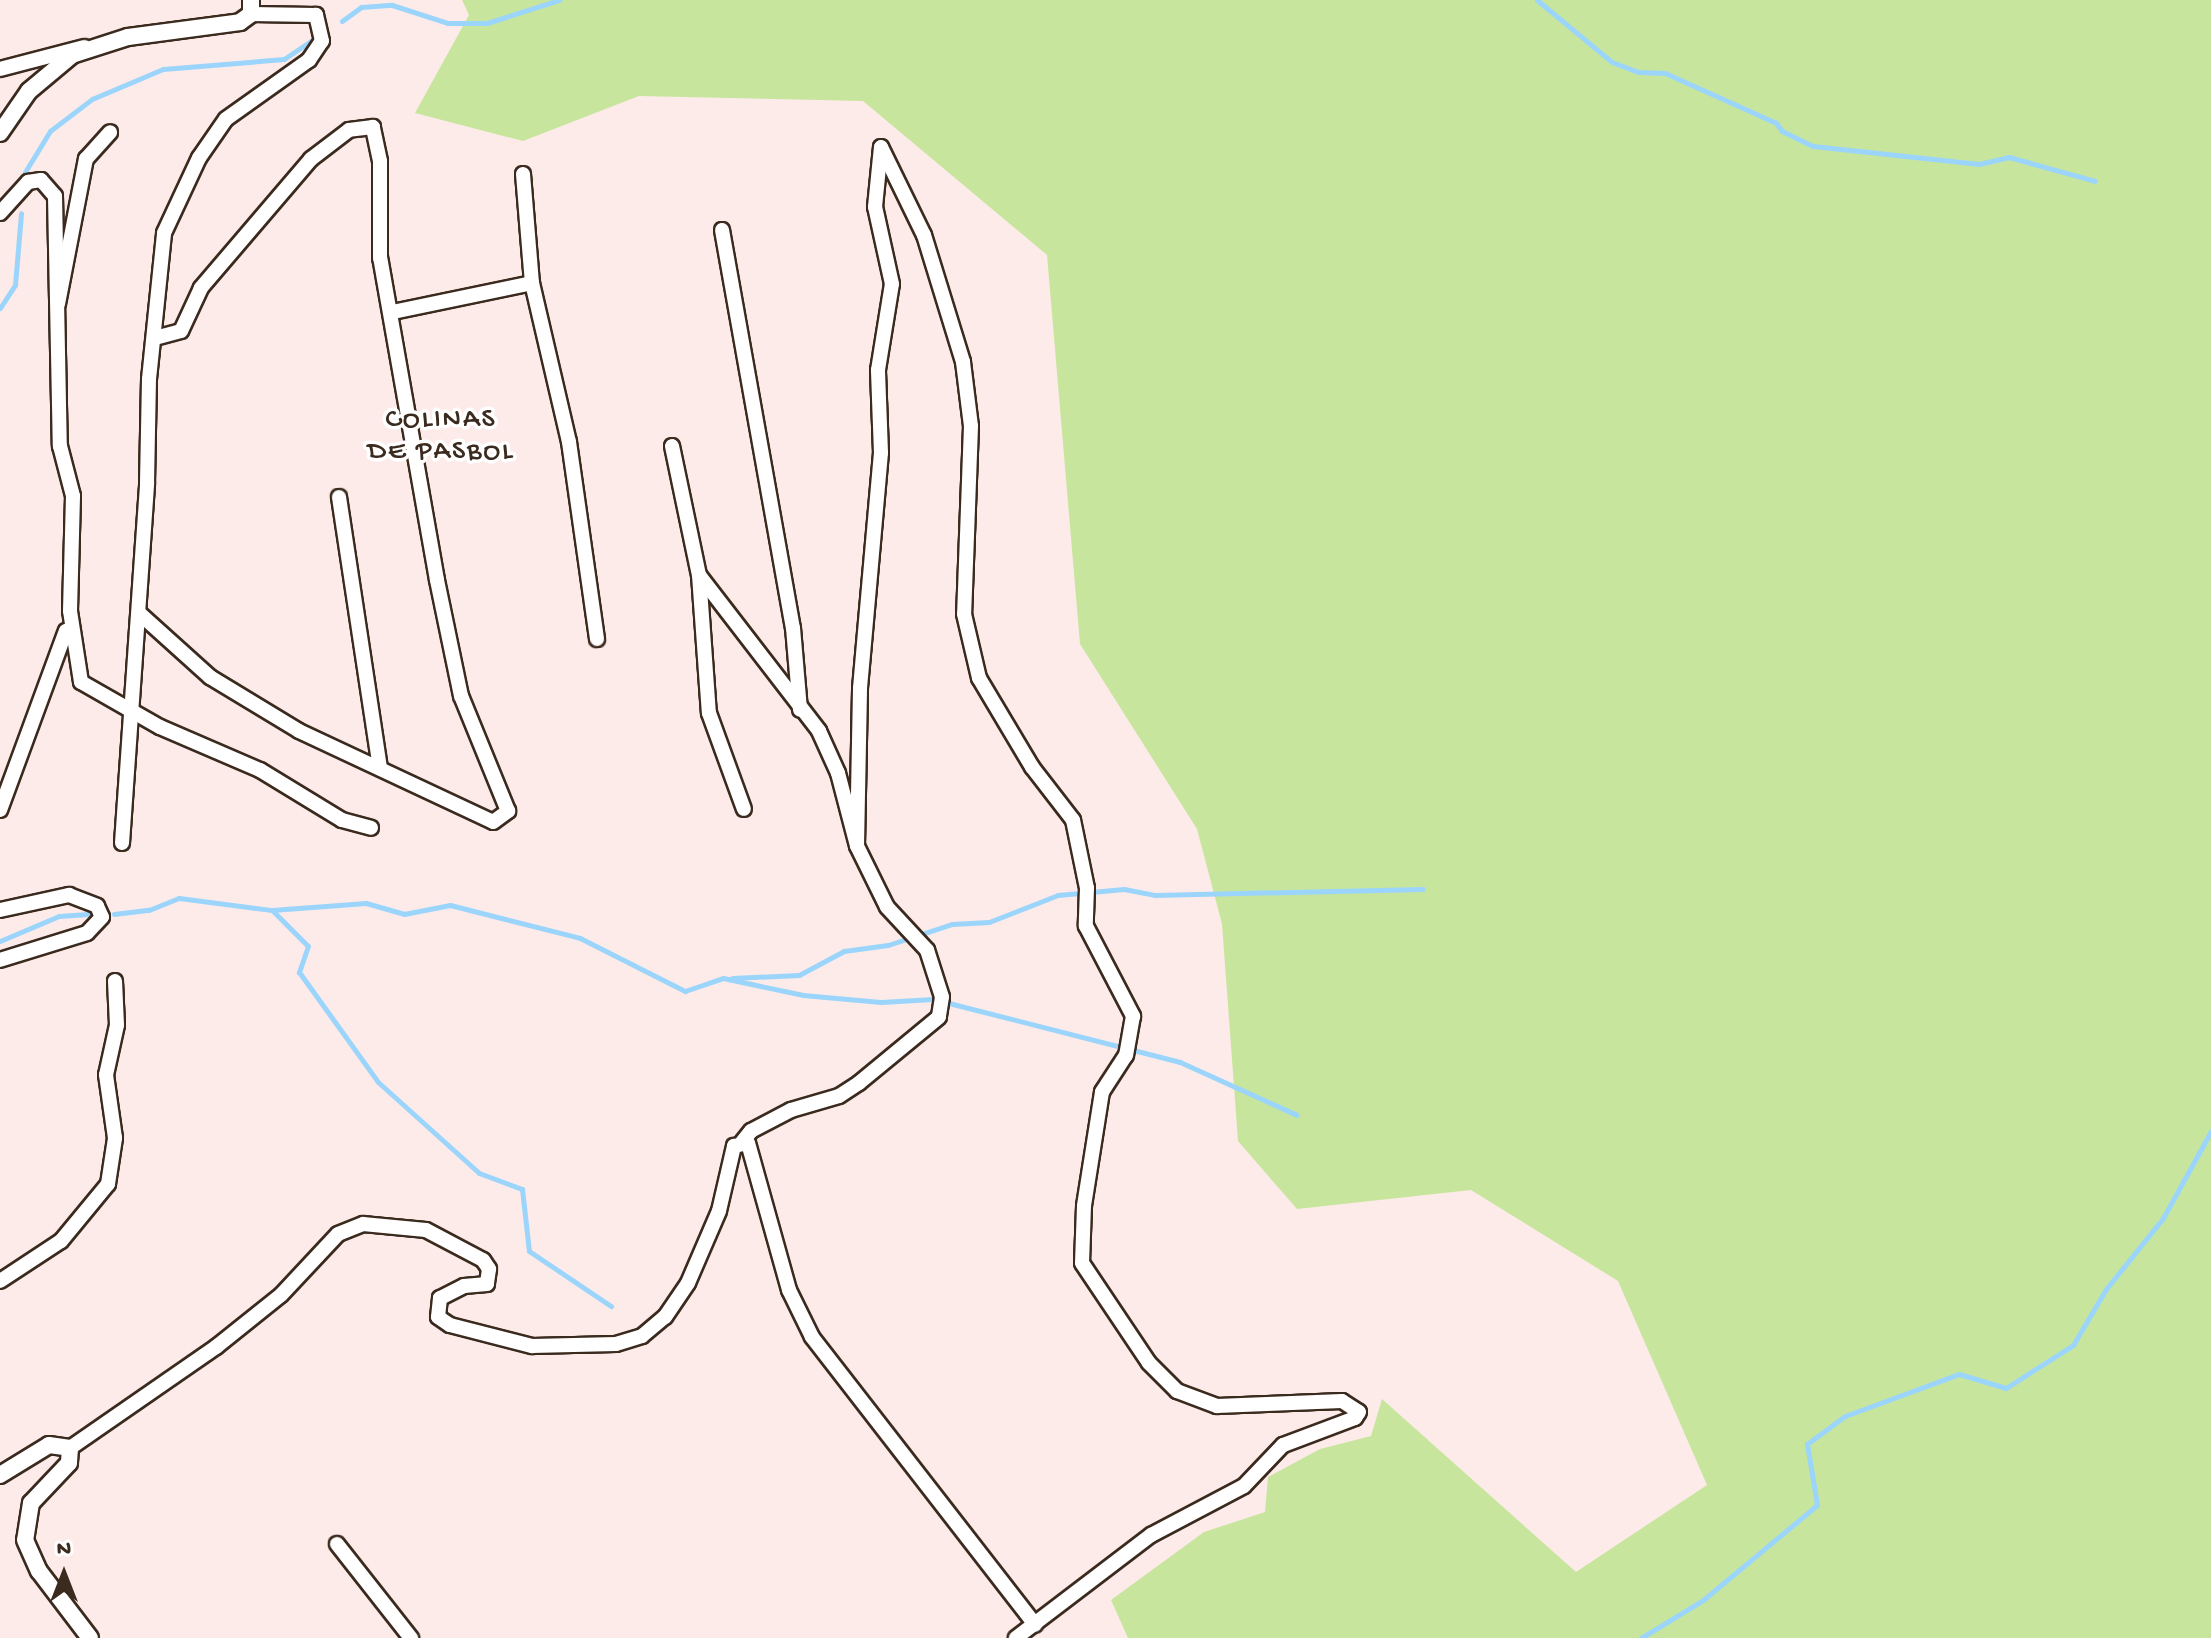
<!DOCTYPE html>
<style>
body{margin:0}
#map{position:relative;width:2211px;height:1638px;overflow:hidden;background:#fdebe9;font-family:"Gochi Hand",sans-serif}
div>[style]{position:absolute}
.green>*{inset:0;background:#c8e59d}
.stream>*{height:5px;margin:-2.5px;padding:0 2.5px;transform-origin:2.5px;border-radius:2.5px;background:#9cd5fc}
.roads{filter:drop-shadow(2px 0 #3b2a1e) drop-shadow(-2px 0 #3b2a1e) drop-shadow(0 2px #3b2a1e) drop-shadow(0 -2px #3b2a1e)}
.minor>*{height:14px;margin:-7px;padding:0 7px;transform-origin:7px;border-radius:7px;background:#fff}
.tertiary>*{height:16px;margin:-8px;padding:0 8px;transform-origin:8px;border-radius:8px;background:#fff}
span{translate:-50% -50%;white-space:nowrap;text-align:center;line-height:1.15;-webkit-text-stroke:7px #fff;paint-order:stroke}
.neighbourhood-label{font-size:28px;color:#3b2a1e;letter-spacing:2px}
.north{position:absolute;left:24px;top:1534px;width:80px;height:80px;-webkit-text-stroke:6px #fff;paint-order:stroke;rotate:0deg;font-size:22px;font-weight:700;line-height:32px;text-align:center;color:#3b2a1e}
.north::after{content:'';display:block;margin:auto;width:28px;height:36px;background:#3b2a1e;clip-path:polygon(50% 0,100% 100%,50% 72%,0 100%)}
</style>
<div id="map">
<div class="green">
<i style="clip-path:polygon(462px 0,2211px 0,2211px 1638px,1128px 1638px,1111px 1600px,1204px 1532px,1265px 1512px,1268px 1477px,1320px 1449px,1371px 1436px,1382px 1399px,1576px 1572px,1707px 1485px,1618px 1281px,1471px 1190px,1297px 1209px,1238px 1141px,1222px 924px,1197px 829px,1080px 644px,1047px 255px,863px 101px,639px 96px,523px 141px,415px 113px,469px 15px)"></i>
</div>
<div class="stream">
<i style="left:1537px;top:0;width:97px;rotate:39.6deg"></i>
<i style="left:1612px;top:62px;width:28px;rotate:21deg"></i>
<i style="left:1638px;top:72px;width:27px;rotate:2deg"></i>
<i style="left:1665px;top:73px;width:122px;rotate:24.2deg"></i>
<i style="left:1776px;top:123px;width:10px;rotate:53deg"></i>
<i style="left:1782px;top:131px;width:34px;rotate:26deg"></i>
<i style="left:1813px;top:146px;width:167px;rotate:6.2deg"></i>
<i style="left:1979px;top:164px;width:31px;rotate:-13deg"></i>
<i style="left:2009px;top:157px;width:89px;rotate:15.6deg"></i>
<i style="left:342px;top:21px;width:24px;rotate:-36deg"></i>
<i style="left:361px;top:7px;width:31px;rotate:-4deg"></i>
<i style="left:392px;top:5px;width:59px;rotate:17.8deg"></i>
<i style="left:448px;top:23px;width:39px"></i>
<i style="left:487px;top:23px;width:76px;rotate:-17.7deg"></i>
<i style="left:25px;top:172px;width:48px;rotate:-58.6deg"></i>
<i style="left:50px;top:131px;width:53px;rotate:-37.3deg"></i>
<i style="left:92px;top:99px;width:77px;rotate:-22.9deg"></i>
<i style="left:163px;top:69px;width:121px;rotate:-4.7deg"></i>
<i style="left:284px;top:59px;width:34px;rotate:-34deg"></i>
<i style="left:0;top:308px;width:27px;rotate:-57deg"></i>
<i style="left:15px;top:285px;width:72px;rotate:-85.2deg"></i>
<i style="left:273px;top:911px;width:49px;rotate:45deg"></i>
<i style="left:308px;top:946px;width:28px;rotate:109deg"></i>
<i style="left:299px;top:972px;width:135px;rotate:54.3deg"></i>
<i style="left:378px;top:1082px;width:136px;rotate:42deg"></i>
<i style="left:479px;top:1173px;width:46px;rotate:20.4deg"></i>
<i style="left:522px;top:1189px;width:62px;rotate:83.6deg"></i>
<i style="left:529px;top:1251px;width:99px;rotate:33.9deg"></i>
<i style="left:114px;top:914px;width:35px;rotate:-7deg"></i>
<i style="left:149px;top:910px;width:32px;rotate:-22deg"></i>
<i style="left:179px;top:898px;width:94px;rotate:7.4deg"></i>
<i style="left:272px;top:910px;width:94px;rotate:-4.3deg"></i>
<i style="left:366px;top:903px;width:40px;rotate:16deg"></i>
<i style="left:404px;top:914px;width:47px;rotate:-11.1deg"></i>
<i style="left:450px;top:905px;width:134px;rotate:14.2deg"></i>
<i style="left:580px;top:938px;width:118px;rotate:26.8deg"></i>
<i style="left:685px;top:991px;width:40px;rotate:-18.9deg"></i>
<i style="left:723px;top:978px;width:82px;rotate:12deg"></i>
<i style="left:803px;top:995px;width:78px;rotate:5.1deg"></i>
<i style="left:881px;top:1002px;width:52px;rotate:-3.3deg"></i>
<i style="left:933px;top:999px;width:255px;rotate:14.3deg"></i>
<i style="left:1180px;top:1062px;width:128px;rotate:24.4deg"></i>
<i style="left:0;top:941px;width:64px;rotate:-23deg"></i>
<i style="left:59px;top:916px;width:29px;rotate:-4deg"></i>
<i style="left:732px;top:978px;width:67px;rotate:-2.6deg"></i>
<i style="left:799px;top:975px;width:51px;rotate:-28.1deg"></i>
<i style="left:844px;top:951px;width:44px;rotate:-7.8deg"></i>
<i style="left:888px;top:945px;width:67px;rotate:-18.2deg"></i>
<i style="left:952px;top:924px;width:37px;rotate:-3deg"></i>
<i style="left:989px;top:922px;width:74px;rotate:-21.4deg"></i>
<i style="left:1058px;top:895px;width:66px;rotate:-5.2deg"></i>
<i style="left:1124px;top:889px;width:32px;rotate:11deg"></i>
<i style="left:1155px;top:895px;width:268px;rotate:-1.3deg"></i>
<i style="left:1641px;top:1638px;width:73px;rotate:-31.5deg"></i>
<i style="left:1703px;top:1600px;width:148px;rotate:-39.8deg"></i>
<i style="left:1817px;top:1505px;width:62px;rotate:-99.3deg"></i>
<i style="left:1807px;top:1444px;width:47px;rotate:-36.4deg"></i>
<i style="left:1845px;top:1416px;width:121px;rotate:-20.2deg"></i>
<i style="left:1959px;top:1374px;width:49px;rotate:16.6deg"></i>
<i style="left:2006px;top:1388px;width:80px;rotate:-32.7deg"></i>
<i style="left:2073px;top:1345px;width:65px;rotate:-59.5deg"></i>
<i style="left:2106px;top:1289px;width:91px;rotate:-51.2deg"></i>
<i style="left:2163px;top:1218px;width:99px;rotate:-61.1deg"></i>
</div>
<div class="roads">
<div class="minor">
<i style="left:0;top:69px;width:87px;rotate:-14.7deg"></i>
<i style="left:523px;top:174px;width:109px;rotate:85.3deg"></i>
<i style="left:532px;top:283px;width:163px;rotate:76.9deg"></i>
<i style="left:569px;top:442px;width:199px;rotate:81.9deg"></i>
<i style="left:0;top:213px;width:42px;rotate:-47.9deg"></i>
<i style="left:28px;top:182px;width:13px;rotate:-9deg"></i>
<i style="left:41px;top:180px;width:21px;rotate:49deg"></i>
<i style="left:55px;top:196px;width:250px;rotate:88.9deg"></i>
<i style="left:60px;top:446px;width:52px;rotate:75.4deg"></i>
<i style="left:73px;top:496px;width:115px;rotate:91.5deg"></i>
<i style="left:70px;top:611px;width:72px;rotate:81.2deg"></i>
<i style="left:81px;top:682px;width:91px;rotate:29.7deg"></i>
<i style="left:160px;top:727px;width:109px;rotate:23.3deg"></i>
<i style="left:260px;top:770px;width:96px;rotate:31.4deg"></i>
<i style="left:342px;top:820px;width:30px;rotate:15deg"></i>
<i style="left:722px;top:230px;width:404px;rotate:79.9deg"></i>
<i style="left:793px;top:628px;width:82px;rotate:85.1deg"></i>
<i style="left:58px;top:304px;width:148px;rotate:-79.1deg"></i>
<i style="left:86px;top:159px;width:36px;rotate:-48deg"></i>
<i style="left:393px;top:312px;width:142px;rotate:-11.8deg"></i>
<i style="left:672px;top:446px;width:132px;rotate:78.2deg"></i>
<i style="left:699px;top:575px;width:138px;rotate:85.9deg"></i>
<i style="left:709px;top:713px;width:102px;rotate:70deg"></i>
<i style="left:339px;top:497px;width:274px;rotate:81.4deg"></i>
<i style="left:699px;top:575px;width:197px;rotate:52.4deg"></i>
<i style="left:819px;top:731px;width:46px;rotate:65.7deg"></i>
<i style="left:838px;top:773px;width:75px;rotate:75.4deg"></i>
<i style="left:857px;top:846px;width:68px;rotate:63.8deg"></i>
<i style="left:887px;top:907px;width:59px;rotate:47.1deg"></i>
<i style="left:927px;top:950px;width:49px;rotate:72.3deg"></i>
<i style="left:942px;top:997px;width:20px;rotate:99deg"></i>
<i style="left:939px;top:1017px;width:104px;rotate:140.5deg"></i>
<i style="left:859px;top:1083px;width:24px;rotate:147deg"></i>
<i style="left:839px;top:1096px;width:50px;rotate:163.7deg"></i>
<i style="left:791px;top:1110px;width:45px;rotate:152.3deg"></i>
<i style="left:751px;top:1131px;width:14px;rotate:129deg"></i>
<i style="left:139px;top:613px;width:96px;rotate:42deg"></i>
<i style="left:210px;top:677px;width:104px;rotate:31.2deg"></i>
<i style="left:299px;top:731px;width:214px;rotate:25.1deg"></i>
<i style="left:493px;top:822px;width:19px;rotate:-36deg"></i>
<i style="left:508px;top:811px;width:124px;rotate:-112.2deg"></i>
<i style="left:461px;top:696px;width:118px;rotate:-101.7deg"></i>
<i style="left:437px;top:580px;width:327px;rotate:-100deg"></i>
<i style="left:380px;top:258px;width:97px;rotate:-90deg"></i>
<i style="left:380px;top:161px;width:35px;rotate:-102deg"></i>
<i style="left:373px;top:127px;width:24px;rotate:173deg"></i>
<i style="left:349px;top:130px;width:48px;rotate:142.7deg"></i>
<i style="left:311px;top:159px;width:170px;rotate:130.5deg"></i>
<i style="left:201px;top:288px;width:47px;rotate:114.9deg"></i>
<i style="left:181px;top:331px;width:27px;rotate:165deg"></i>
<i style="left:0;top:810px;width:191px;rotate:-69.8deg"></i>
<i style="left:122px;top:843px;width:361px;rotate:-86deg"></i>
<i style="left:147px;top:483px;width:104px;rotate:-88.9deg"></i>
<i style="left:149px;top:379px;width:147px;rotate:-84.1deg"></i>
<i style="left:164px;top:233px;width:83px;rotate:-65deg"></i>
<i style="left:199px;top:158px;width:47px;rotate:-55.3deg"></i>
<i style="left:226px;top:119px;width:102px;rotate:-35.4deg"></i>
<i style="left:309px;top:60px;width:23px;rotate:-56deg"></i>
<i style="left:322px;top:41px;width:27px;rotate:-103deg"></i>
<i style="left:316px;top:15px;width:65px;rotate:-179.1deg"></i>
<i style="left:857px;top:846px;width:158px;rotate:-88.9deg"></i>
<i style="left:860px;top:688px;width:236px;rotate:-84.9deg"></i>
<i style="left:881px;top:453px;width:83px;rotate:-92.1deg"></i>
<i style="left:878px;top:370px;width:87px;rotate:-80.8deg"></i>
<i style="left:892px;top:284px;width:79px;rotate:-102.4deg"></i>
<i style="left:875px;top:207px;width:60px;rotate:-84.3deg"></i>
<i style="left:881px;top:147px;width:98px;rotate:64deg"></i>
<i style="left:924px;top:235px;width:133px;rotate:72.9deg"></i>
<i style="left:963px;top:362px;width:64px;rotate:82.9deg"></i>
<i style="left:971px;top:426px;width:188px;rotate:92.1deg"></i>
<i style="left:964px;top:614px;width:66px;rotate:76.8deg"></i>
<i style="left:979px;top:678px;width:104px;rotate:59.2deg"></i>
<i style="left:1032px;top:767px;width:67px;rotate:52.3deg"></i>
<i style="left:1073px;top:820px;width:69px;rotate:78.4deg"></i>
<i style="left:1087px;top:888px;width:38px;rotate:92deg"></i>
<i style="left:1086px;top:926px;width:102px;rotate:62.4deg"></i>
<i style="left:1133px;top:1016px;width:40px;rotate:100deg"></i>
<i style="left:1126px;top:1055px;width:44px;rotate:123deg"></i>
<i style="left:1102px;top:1092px;width:115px;rotate:99deg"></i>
<i style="left:1084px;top:1206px;width:57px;rotate:92deg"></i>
<i style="left:1082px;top:1263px;width:120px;rotate:56.2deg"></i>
<i style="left:1149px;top:1363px;width:40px;rotate:45deg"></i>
<i style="left:1177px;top:1391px;width:43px;rotate:20.6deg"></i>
<i style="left:1217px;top:1406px;width:125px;rotate:-2.3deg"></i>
<i style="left:1342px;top:1401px;width:20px;rotate:33deg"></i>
<i style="left:1359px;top:1412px;width:7px;rotate:124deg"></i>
<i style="left:1355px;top:1418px;width:77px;rotate:159.4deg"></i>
<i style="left:1283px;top:1445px;width:57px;rotate:133.6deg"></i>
<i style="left:1244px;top:1486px;width:105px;rotate:152.2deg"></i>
<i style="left:1151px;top:1535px;width:170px;rotate:142.7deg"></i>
<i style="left:0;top:910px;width:71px;rotate:-12.3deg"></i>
<i style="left:69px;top:895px;width:30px;rotate:21deg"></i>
<i style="left:97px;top:906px;width:12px;rotate:66deg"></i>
<i style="left:102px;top:917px;width:22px;rotate:133deg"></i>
<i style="left:87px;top:933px;width:91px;rotate:162.8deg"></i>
<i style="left:0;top:1281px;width:73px;rotate:-33.3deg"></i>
<i style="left:61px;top:1241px;width:74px;rotate:-50.5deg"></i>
<i style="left:108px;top:1184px;width:47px;rotate:-81.3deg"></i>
<i style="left:115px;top:1138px;width:64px;rotate:-98.1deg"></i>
<i style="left:106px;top:1075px;width:51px;rotate:-77.6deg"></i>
<i style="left:117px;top:1025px;width:44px;rotate:-92.6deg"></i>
<i style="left:70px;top:1448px;width:178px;rotate:-34.7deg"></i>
<i style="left:216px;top:1347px;width:83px;rotate:-38.7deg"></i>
<i style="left:281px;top:1295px;width:83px;rotate:-46.9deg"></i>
<i style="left:338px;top:1234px;width:27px;rotate:-22deg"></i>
<i style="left:363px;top:1224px;width:63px;rotate:5.4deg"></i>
<i style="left:426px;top:1230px;width:64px;rotate:27.8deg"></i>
<i style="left:483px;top:1260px;width:11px;rotate:56deg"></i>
<i style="left:489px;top:1269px;width:15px;rotate:98deg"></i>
<i style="left:487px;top:1284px;width:23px;rotate:175deg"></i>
<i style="left:464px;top:1286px;width:27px;rotate:153deg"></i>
<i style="left:440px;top:1298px;width:19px;rotate:96deg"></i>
<i style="left:438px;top:1317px;width:14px;rotate:34deg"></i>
<i style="left:450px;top:1325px;width:85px;rotate:14.4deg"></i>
<i style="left:532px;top:1346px;width:84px;rotate:-1.4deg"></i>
<i style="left:616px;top:1344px;width:27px;rotate:-17deg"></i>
<i style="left:642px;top:1336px;width:30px;rotate:-40deg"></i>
<i style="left:665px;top:1317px;width:41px;rotate:-55.9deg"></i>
<i style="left:688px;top:1283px;width:78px;rotate:-66.7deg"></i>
<i style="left:719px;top:1211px;width:67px;rotate:-77deg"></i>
<i style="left:734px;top:1146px;width:14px;rotate:-12deg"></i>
<i style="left:748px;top:1143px;width:153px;rotate:74.4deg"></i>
<i style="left:789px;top:1290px;width:52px;rotate:63.9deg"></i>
<i style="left:812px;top:1337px;width:364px;rotate:52.2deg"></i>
<i style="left:337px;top:1544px;width:120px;rotate:51.8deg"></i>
</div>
<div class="tertiary">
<i style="left:0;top:133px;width:51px;rotate:-55.4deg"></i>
<i style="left:29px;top:91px;width:56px;rotate:-39.9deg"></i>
<i style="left:72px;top:55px;width:59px;rotate:-17.8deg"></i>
<i style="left:128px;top:37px;width:113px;rotate:-7.6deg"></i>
<i style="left:240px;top:22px;width:14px;rotate:-36deg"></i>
<i style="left:251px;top:14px;width:14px;rotate:-90deg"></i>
<i style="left:0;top:1475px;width:57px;rotate:-31.5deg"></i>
<i style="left:49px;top:1445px;width:21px;rotate:8deg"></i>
<i style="left:70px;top:1448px;width:15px;rotate:94deg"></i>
<i style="left:69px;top:1463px;width:55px;rotate:133.5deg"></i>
<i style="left:31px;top:1503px;width:37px;rotate:99deg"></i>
<i style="left:25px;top:1540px;width:34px;rotate:66deg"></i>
<i style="left:39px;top:1571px;width:84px;rotate:52.7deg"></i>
</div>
</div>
<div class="neighbourhood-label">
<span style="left:441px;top:437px">COLINAS<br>DE PASBOL</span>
</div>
<div class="north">N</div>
</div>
